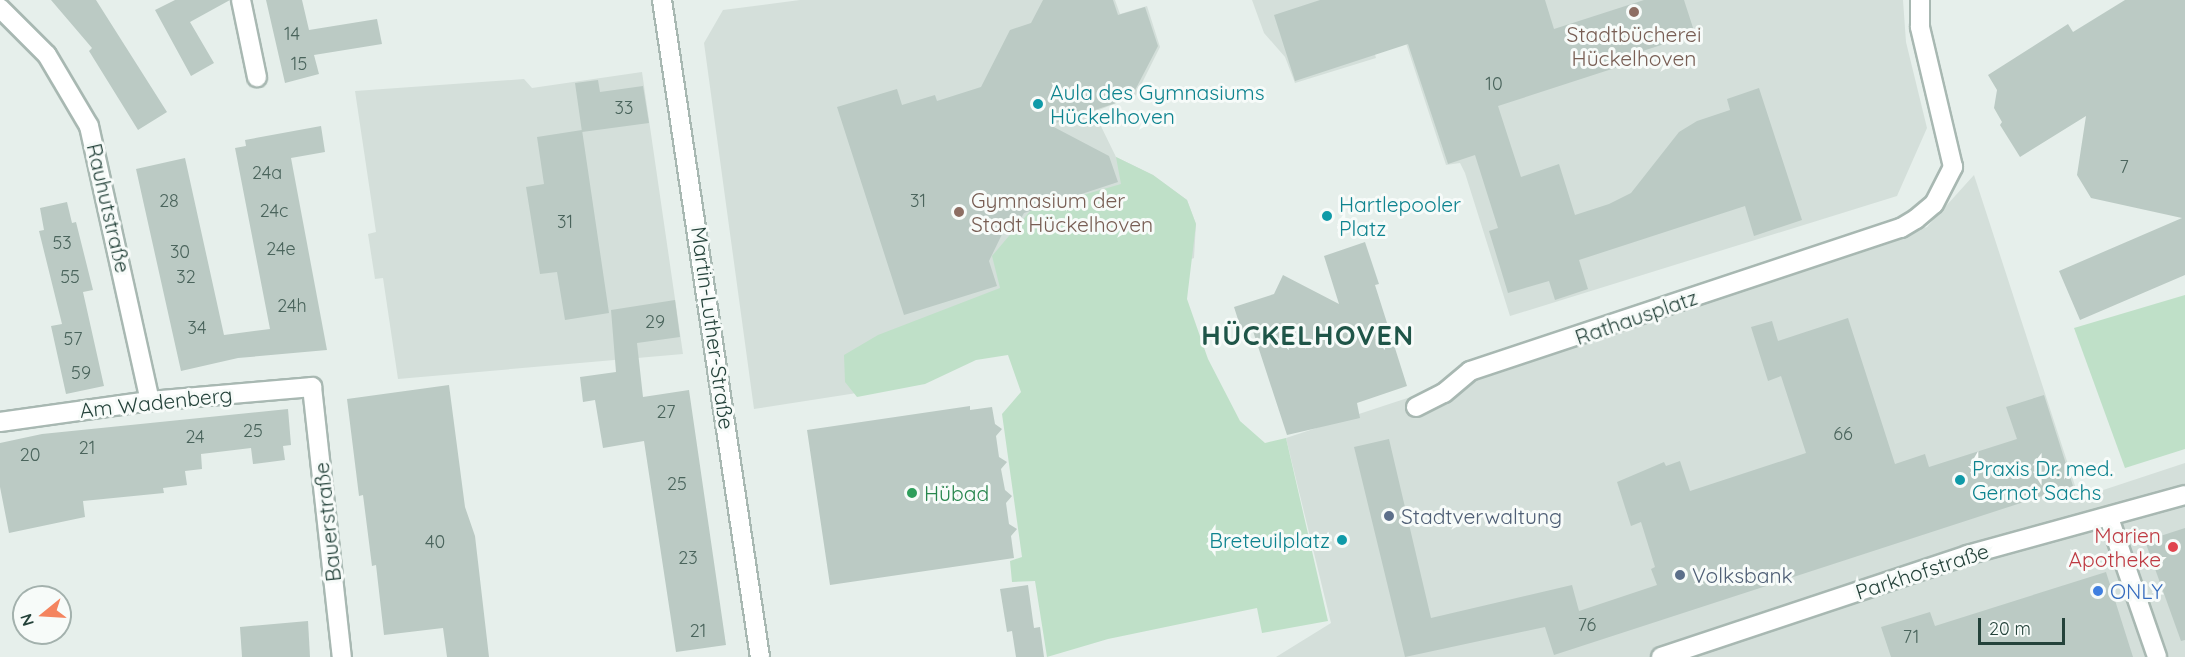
<!DOCTYPE html>
<meta charset="utf-8">
<style>
body{margin:0}
#map{position:relative;width:2185px;height:657px;overflow:hidden;background:#e6efeb;font-family:Quicksand,sans-serif}
div>[style]{position:absolute}
.built>*{inset:0;background:#d4dfda}
.green>*{inset:0;background:#bfe0c8}
.building>*{inset:0;background:#bbcac4}
.roads{filter:drop-shadow(2px 0 #a8b8b2) drop-shadow(-2px 0 #a8b8b2) drop-shadow(0 2px #a8b8b2) drop-shadow(0 -2px #a8b8b2)}
.minor>*{height:18px;margin:-9px;padding:0 9px;transform-origin:9px;border-radius:9px;background:#fff}
.tertiary>*{height:18px;margin:-9px;padding:0 9px;transform-origin:9px;border-radius:9px;background:#fff}
.dots>*{width:16px;height:16px;translate:-50% -50%;box-sizing:border-box;border:3px solid #f7fbf9;border-radius:50%}
span{translate:-50% -50%;white-space:nowrap;text-align:center;line-height:1.15;-webkit-text-stroke:6px #f7fbf9;paint-order:stroke}
.number-label{font-size:18px;color:#4a645c}
.number-label span{-webkit-text-stroke-width:0}
.education-label{font-size:21px;color:#785e54}
.left{translate:0 -50%;text-align:left}
.culture-label{font-size:21px;color:#0d838f}
.right{translate:-100% -50%;text-align:right}
.street-label{font-size:21px;color:#24423a}
.leisure-label{font-size:21px;color:#27864d}
.service-label{font-size:21px;color:#4e5e75}
.health-label{font-size:21px;color:#be3a42}
.shop-label{font-size:21px;color:#366cbe}
.district-label{font-size:27px;color:#1f5548;font-weight:700;letter-spacing:1.5px}
.north{position:absolute;left:12px;top:585px;width:60px;height:60px;box-sizing:border-box;background:#f7fbf9;border:2px solid #a3b1ad;border-radius:50%;rotate:252deg;font-size:16px;font-weight:700;line-height:24px;text-align:center;color:#24423a}
.north::after{content:'';display:block;margin:auto;width:21px;height:27px;background:#f4845f;clip-path:polygon(50% 0,100% 100%,50% 72%,0 100%)}
.scale{position:absolute;left:1978px;top:618px;width:87px;height:27px;box-sizing:border-box;border:3px solid #24423a;border-top:0;padding-left:8px;font-size:18px;line-height:21px;white-space:nowrap;color:#24423a;-webkit-text-stroke:4px #f7fbf9;paint-order:stroke}
</style>
<div id="map">
<div class="built">
<i style="clip-path:polygon(800px 0,1115px 0,1120px 14px,1147px 6px,1160px 47px,1136px 95px,1094px 112px,1116px 157px,1153px 175px,1187px 200px,1196px 224px,1194px 258px,969px 344px,921px 383px,754px 409px,704px 43px,723px 10px)"></i>
<i style="clip-path:polygon(1252px 0,1903px 0,1906px 42px,1927px 128px,1897px 196px,1510px 316px,1465px 173px,1460px 163px,1446px 165px,1402px 31px,1371px 40px,1376px 58px,1295px 83px,1285px 57px,1264px 33px)"></i>
<i style="clip-path:polygon(642px 72px,683px 354px,398px 379px,383px 278px,375px 279px,368px 234px,376px 232px,355px 91px,524px 79px,532px 88px)"></i>
<i style="clip-path:polygon(1974px 175px,2079px 498px,2185px 463px,2185px 657px,1276px 657px,1331px 623px,1286px 438px,1927px 227px)"></i>
</div>
<div class="green">
<i style="clip-path:polygon(1116px 157px,1153px 175px,1187px 200px,1196px 224px,1187px 299px,1208px 359px,1240px 421px,1265px 443px,1286px 438px,1328px 621px,1262px 633px,1257px 608px,1108px 639px,1047px 657px,1035px 581px,1012px 582px,1010px 561px,1022px 557px,1002px 414px,1021px 392px,1008px 355px,976px 360px,925px 384px,857px 397px,845px 382px,844px 355px,878px 335px,1000px 288px,992px 256px,1031px 210px,1121px 184px)"></i>
<i style="clip-path:polygon(2185px 295px,2185px 449px,2125px 468px,2074px 328px)"></i>
</div>
<div class="building">
<i style="clip-path:polygon(51px 0,96px 0,167px 112px,138px 130px,89px 51px,92px 48px)"></i>
<i style="clip-path:polygon(175px 0,230px 0,190px 22px,214px 63px,191px 76px,155px 10px)"></i>
<i style="clip-path:polygon(266px 0,302px 0,309px 30px,377px 19px,382px 44px,314px 55px,319px 74px,285px 83px)"></i>
<i style="clip-path:polygon(1043px 0,1113px 0,1118px 15px,1145px 7px,1158px 46px,1131px 98px,1050px 125px,1109px 156px,1118px 182px,1024px 213px,1018px 224px,1009px 220px,989px 261px,997px 286px,904px 315px,837px 107px,897px 89px,902px 105px,935px 95px,937px 101px,981px 87px,1010px 30px,1031px 23px)"></i>
<i style="clip-path:polygon(1320px 0,1545px 0,1554px 29px,1644px 0,1684px 0,1695px 34px,1615px 60px,1618px 67px,1498px 106px,1521px 177px,1559px 164px,1575px 215px,1609px 204px,1631px 193px,1679px 132px,1697px 121px,1730px 110px,1727px 99px,1759px 88px,1802px 220px,1754px 236px,1745px 206px,1579px 260px,1588px 289px,1555px 300px,1549px 281px,1508px 293px,1489px 231px,1498px 228px,1475px 155px,1448px 164px,1408px 44px,1295px 81px,1274px 15px)"></i>
<i style="clip-path:polygon(2125px 0,2185px 0,2185px 275px,2080px 320px,2059px 271px,2182px 218px,2091px 198px,2077px 175px,2086px 116px,2020px 157px,2000px 125px,2002px 122px,1994px 108px,1997px 90px,1988px 75px,2068px 24px,2073px 32px)"></i>
<i style="clip-path:polygon(598px 80px,600px 92px,643px 86px,649px 123px,582px 132px,575px 83px)"></i>
<i style="clip-path:polygon(321px 126px,325px 152px,291px 158px,327px 350px,238px 358px,181px 371px,136px 169px,185px 158px,224px 335px,270px 329px,235px 148px,246px 146px,245px 140px)"></i>
<i style="clip-path:polygon(582px 130px,609px 313px,565px 320px,557px 272px,540px 274px,526px 187px,544px 184px,537px 137px)"></i>
<i style="clip-path:polygon(67px 202px,72px 223px,76px 222px,93px 290px,83px 292px,104px 386px,66px 394px,51px 326px,62px 324px,39px 231px,44px 230px,40px 208px)"></i>
<i style="clip-path:polygon(1365px 242px,1379px 284px,1375px 285px,1407px 386px,1357px 403px,1360px 418px,1287px 435px,1252px 328px,1242px 332px,1234px 307px,1274px 294px,1283px 275px,1339px 304px,1324px 256px)"></i>
<i style="clip-path:polygon(675px 300px,680px 337px,637px 343px,643px 397px,689px 390px,726px 645px,676px 652px,644px 441px,603px 448px,595px 400px,583px 402px,580px 377px,616px 372px,611px 310px)"></i>
<i style="clip-path:polygon(1848px 318px,1895px 464px,1925px 454px,1929px 467px,2017px 439px,2006px 407px,2044px 395px,2073px 486px,1554px 655px,1545px 627px,1405px 657px,1354px 447px,1389px 439px,1431px 618px,1572px 585px,1579px 611px,1657px 585px,1651px 569px,1655px 567px,1641px 522px,1631px 526px,1617px 482px,1664px 462px,1666px 466px,1680px 461px,1690px 491px,1806px 453px,1781px 376px,1768px 381px,1751px 327px,1772px 321px,1778px 341px)"></i>
<i style="clip-path:polygon(449px 385px,465px 507px,475px 536px,489px 657px,447px 657px,443px 628px,384px 635px,376px 565px,372px 566px,363px 495px,359px 496px,347px 399px)"></i>
<i style="clip-path:polygon(970px 406px,970px 410px,992px 407px,995px 424px,1002px 429px,996px 436px,999px 457px,1007px 462px,1001px 469px,1005px 490px,1012px 496px,1006px 503px,1009px 524px,1017px 529px,1011px 536px,1014px 558px,830px 585px,807px 430px)"></i>
<i style="clip-path:polygon(288px 409px,291px 445px,283px 446px,285px 460px,253px 464px,251px 448px,201px 454px,202px 469px,185px 471px,187px 485px,163px 488px,164px 493px,83px 501px,85px 517px,9px 533px,0 487px,0 443px,42px 434px)"></i>
<i style="clip-path:polygon(2185px 528px,2185px 640px,2181px 641px,2145px 541px)"></i>
<i style="clip-path:polygon(2106px 572px,2133px 657px,1891px 657px,1881px 627px,1930px 612px,1935px 626px)"></i>
<i style="clip-path:polygon(1028px 585px,1034px 628px,1040px 627px,1044px 657px,1016px 657px,1012px 631px,1007px 632px,1000px 589px)"></i>
<i style="clip-path:polygon(308px 621px,310px 657px,242px 657px,240px 627px)"></i>
</div>
<div class="roads">
<div class="minor">
<i style="left:241px;top:0;width:79px;rotate:78.3deg"></i>
<i style="left:0;top:8px;width:66px;rotate:45deg"></i>
<i style="left:47px;top:55px;width:82px;rotate:59.4deg"></i>
<i style="left:89px;top:126px;width:282px;rotate:77.5deg"></i>
<i style="left:1416px;top:407px;width:31px;rotate:-27deg"></i>
<i style="left:1444px;top:393px;width:34px;rotate:-40deg"></i>
<i style="left:1470px;top:371px;width:454px;rotate:-18.4deg"></i>
<i style="left:1901px;top:228px;width:17px;rotate:-31deg"></i>
<i style="left:1916px;top:219px;width:23px;rotate:-40deg"></i>
<i style="left:1934px;top:204px;width:42px;rotate:-62.8deg"></i>
<i style="left:1953px;top:167px;width:144px;rotate:-103.3deg"></i>
<i style="left:1920px;top:27px;width:27px;rotate:-90deg"></i>
<i style="left:0;top:422px;width:151px;rotate:-8deg"></i>
<i style="left:150px;top:401px;width:163px;rotate:-4.9deg"></i>
<i style="left:312px;top:387px;width:272px;rotate:83.7deg"></i>
<i style="left:2109px;top:518px;width:147px;rotate:70.9deg"></i>
<i style="left:1661px;top:657px;width:323px;rotate:-18.4deg"></i>
<i style="left:1967px;top:555px;width:226px;rotate:-15.4deg"></i>
</div>
<div class="tertiary">
<i style="left:662px;top:0;width:664px;rotate:81.52deg"></i>
</div>
</div>
<div class="dots">
<i style="left:1634px;top:12px;background:#8d6e63"></i>
<i style="left:1038px;top:104px;background:#0f9aa8"></i>
<i style="left:959px;top:212px;background:#8d6e63"></i>
<i style="left:1327px;top:216px;background:#0f9aa8"></i>
<i style="left:1960px;top:480px;background:#0f9aa8"></i>
<i style="left:912px;top:493px;background:#2e9e5b"></i>
<i style="left:1389px;top:516px;background:#5c6f8a"></i>
<i style="left:1342px;top:540px;background:#0f9aa8"></i>
<i style="left:2173px;top:547px;background:#e0444e"></i>
<i style="left:1680px;top:575px;background:#5c6f8a"></i>
<i style="left:2098px;top:591px;background:#3f7fe0"></i>
</div>
<div class="number-label">
<span style="left:292px;top:34px">14</span>
<span style="left:299px;top:64px">15</span>
<span style="left:1494px;top:84px">10</span>
<span style="left:624px;top:108px">33</span>
<span style="left:2124px;top:167px">7</span>
<span style="left:267px;top:173px">24a</span>
<span style="left:169px;top:201px">28</span>
<span style="left:918px;top:201px">31</span>
<span style="left:274px;top:211px">24c</span>
<span style="left:565px;top:222px">31</span>
<span style="left:62px;top:243px">53</span>
<span style="left:281px;top:249px">24e</span>
<span style="left:180px;top:252px">30</span>
<span style="left:70px;top:277px">55</span>
<span style="left:186px;top:277px">32</span>
<span style="left:292px;top:306px">24h</span>
<span style="left:655px;top:322px">29</span>
<span style="left:197px;top:328px">34</span>
<span style="left:73px;top:339px">57</span>
<span style="left:81px;top:373px">59</span>
<span style="left:666px;top:412px">27</span>
<span style="left:253px;top:431px">25</span>
<span style="left:1843px;top:434px">66</span>
<span style="left:195px;top:437px">24</span>
<span style="left:87px;top:448px">21</span>
<span style="left:30px;top:455px">20</span>
<span style="left:677px;top:484px">25</span>
<span style="left:435px;top:542px">40</span>
<span style="left:688px;top:558px">23</span>
<span style="left:1587px;top:625px">76</span>
<span style="left:698px;top:631px">21</span>
<span style="left:1911px;top:637px">71</span>
</div>
<div class="education-label">
<span style="left:1634px;top:46px">Stadtbücherei<br>Hückelhoven</span>
<span class="left" style="left:971px;top:212px">Gymnasium der<br>Stadt Hückelhoven</span>
</div>
<div class="culture-label">
<span class="left" style="left:1050px;top:104px">Aula des Gymnasiums<br>Hückelhoven</span>
<span class="left" style="left:1339px;top:216px">Hartlepooler<br>Platz</span>
<span class="left" style="left:1972px;top:480px">Praxis Dr. med.<br>Gernot Sachs</span>
<span class="right" style="left:1330px;top:540px">Breteuilplatz</span>
</div>
<div class="street-label">
<span style="left:109px;top:208px;rotate:77deg">Rauhutstraße</span>
<span style="left:1636px;top:317px;rotate:-19deg">Rathausplatz</span>
<span style="left:713px;top:328px;rotate:82deg">Martin-Luther-Straße</span>
<span style="left:156px;top:402px;rotate:-6deg">Am Wadenberg</span>
<span style="left:327px;top:522px;rotate:-96deg">Bauerstraße</span>
<span style="left:1922px;top:571px;rotate:-18deg">Parkhofstraße</span>
</div>
<div class="leisure-label">
<span class="left" style="left:924px;top:493px">Hübad</span>
</div>
<div class="service-label">
<span class="left" style="left:1401px;top:516px">Stadtverwaltung</span>
<span class="left" style="left:1692px;top:575px">Volksbank</span>
</div>
<div class="health-label">
<span class="right" style="left:2161px;top:547px">Marien<br>Apotheke</span>
</div>
<div class="shop-label">
<span class="left" style="left:2110px;top:591px">ONLY</span>
</div>
<div class="district-label">
<span style="left:1308px;top:336px">HÜCKELHOVEN</span>
</div>
<div class="north">N</div>
<div class="scale">20 m</div>
</div>
